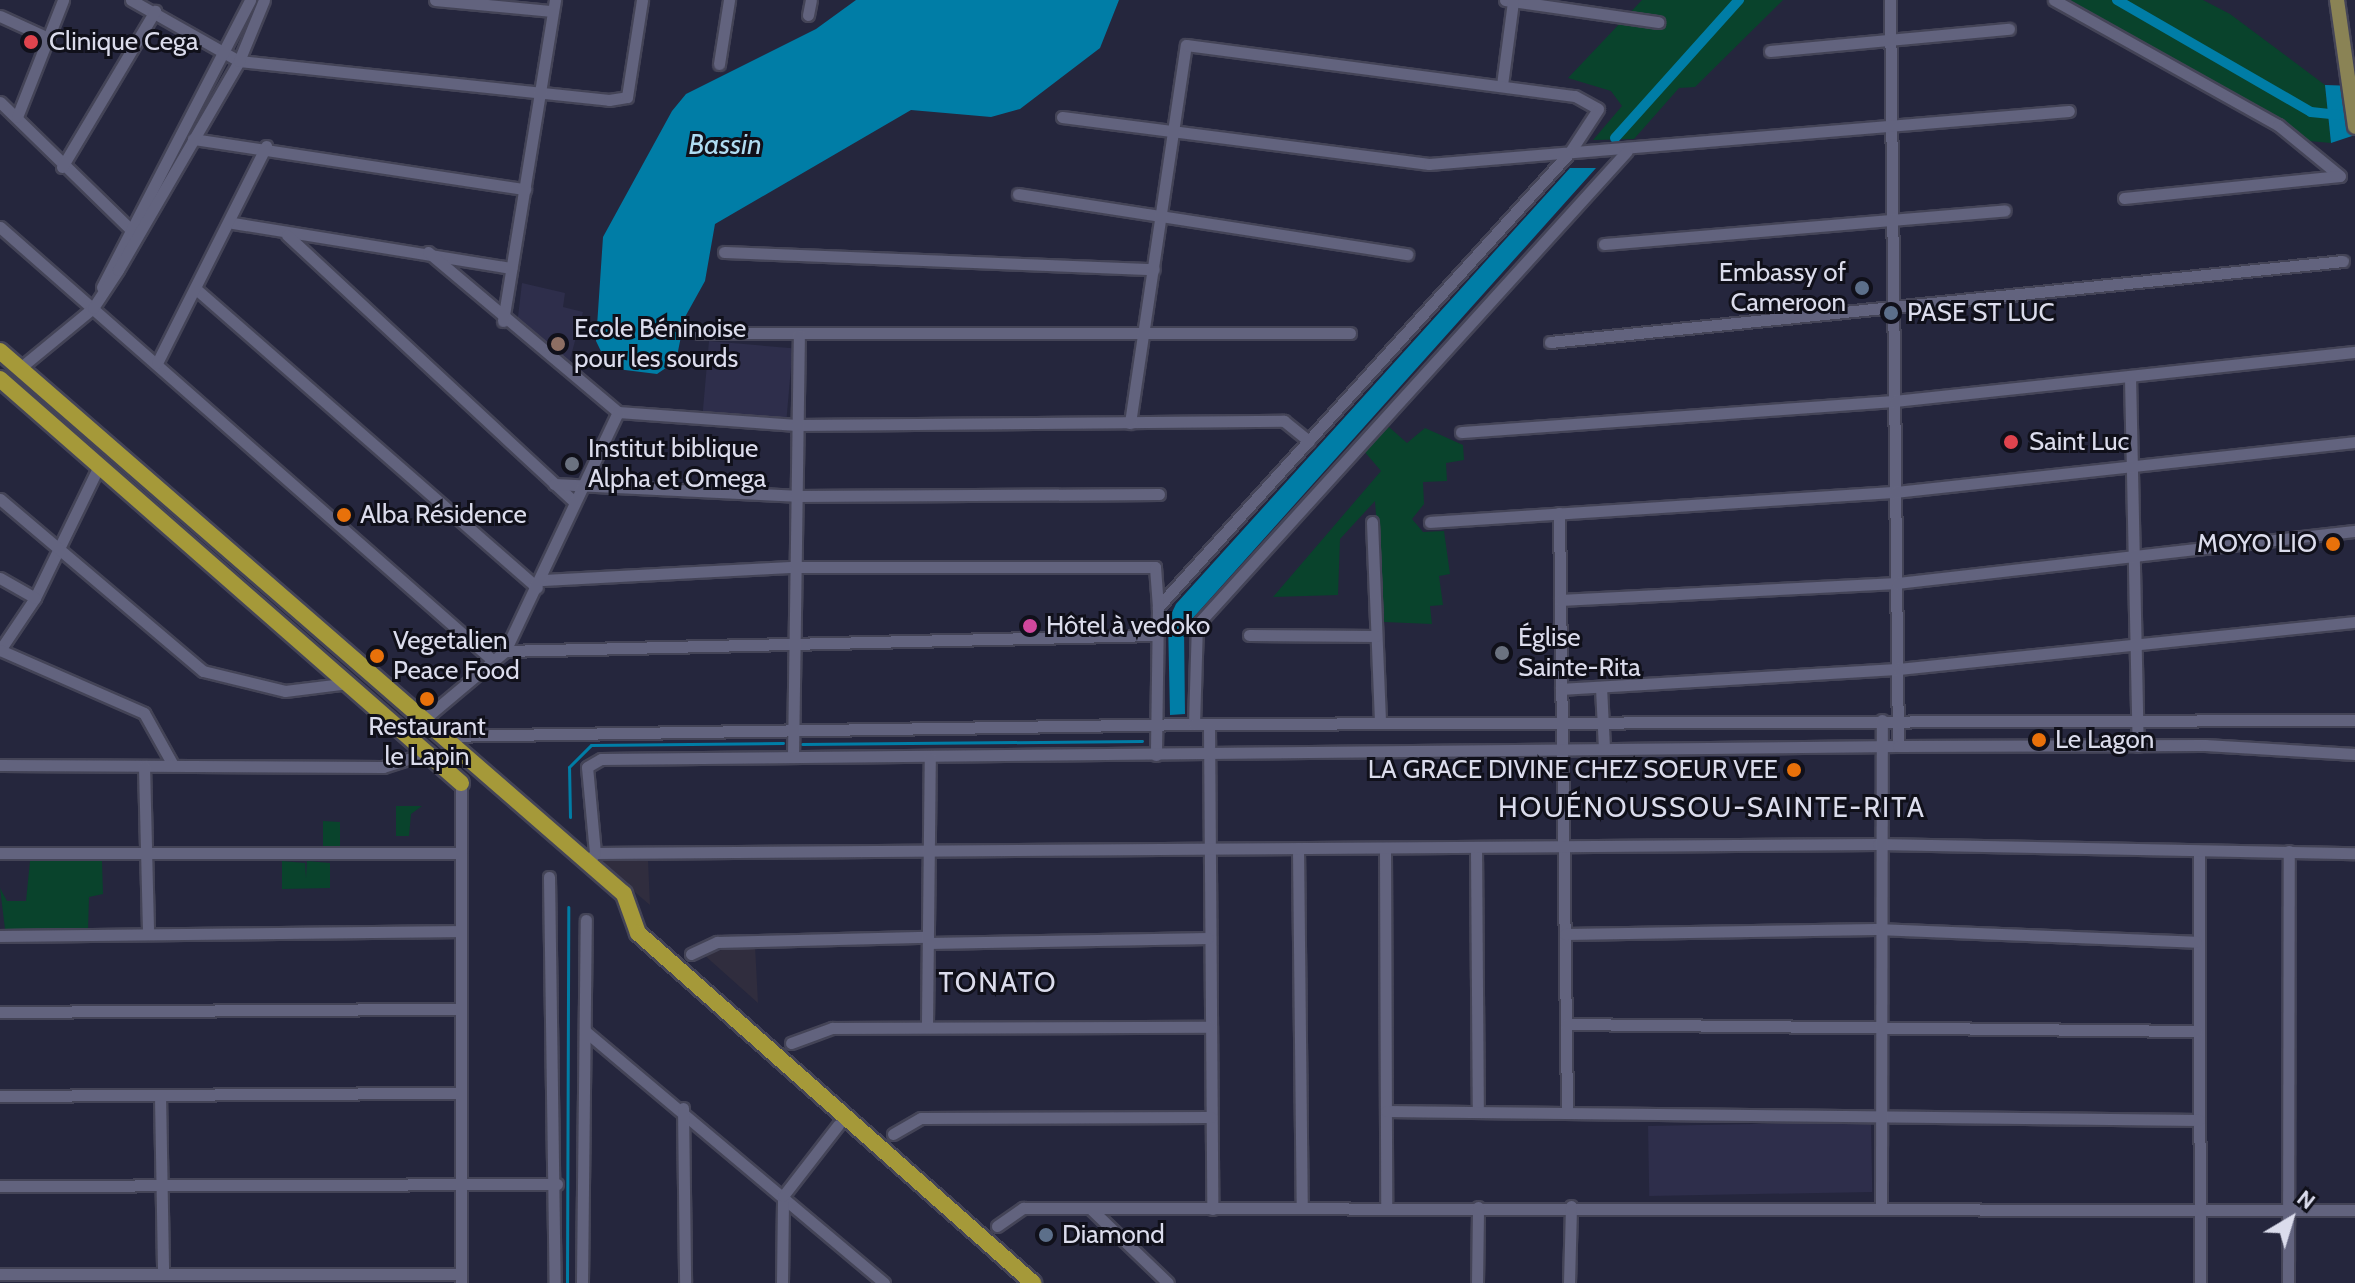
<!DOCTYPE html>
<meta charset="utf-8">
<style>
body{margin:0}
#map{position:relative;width:2355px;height:1283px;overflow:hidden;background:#25263d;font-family:Cabin,sans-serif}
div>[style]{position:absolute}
.commercial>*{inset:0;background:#302d3e}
.built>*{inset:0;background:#2e2e4b;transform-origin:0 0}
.green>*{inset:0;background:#09432c}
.water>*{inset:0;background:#007da6}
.stream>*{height:3px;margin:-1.5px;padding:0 1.5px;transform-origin:1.5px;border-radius:1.5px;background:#007da6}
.canal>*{height:10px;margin:-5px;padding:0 5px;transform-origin:5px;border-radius:5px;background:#007da6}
.roads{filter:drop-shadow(2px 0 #444457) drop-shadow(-2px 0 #444457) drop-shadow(0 2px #444457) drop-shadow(0 -2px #444457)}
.minor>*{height:11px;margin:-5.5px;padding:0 5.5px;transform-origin:5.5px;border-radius:5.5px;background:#62637e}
.major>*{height:14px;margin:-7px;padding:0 7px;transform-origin:7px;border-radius:7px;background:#8a8355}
.highway>*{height:16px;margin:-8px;padding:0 8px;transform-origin:8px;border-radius:8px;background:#a59939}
.dots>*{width:22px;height:22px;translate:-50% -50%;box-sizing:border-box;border:4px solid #10101a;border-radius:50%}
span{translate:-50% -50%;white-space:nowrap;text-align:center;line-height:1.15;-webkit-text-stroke:6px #10101a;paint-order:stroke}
.poi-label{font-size:26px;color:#dbdcec}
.left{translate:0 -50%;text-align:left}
.right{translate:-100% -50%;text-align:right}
.water-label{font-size:28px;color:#afdcf2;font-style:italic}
.neighbourhood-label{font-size:28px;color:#dbdcec;letter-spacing:2px}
.north{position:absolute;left:2251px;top:1179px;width:80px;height:80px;-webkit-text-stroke:6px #10101a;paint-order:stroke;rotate:38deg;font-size:22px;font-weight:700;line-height:32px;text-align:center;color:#dbdcec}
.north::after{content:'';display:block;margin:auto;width:28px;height:36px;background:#dbdcec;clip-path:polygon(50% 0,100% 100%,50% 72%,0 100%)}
</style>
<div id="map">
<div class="commercial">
<i style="clip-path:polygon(597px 860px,648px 860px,650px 905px)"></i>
<i style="clip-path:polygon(755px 945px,758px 1003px,702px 953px)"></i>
</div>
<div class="built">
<i style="clip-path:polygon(522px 283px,565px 293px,563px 307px,583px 312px,567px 370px,517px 325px)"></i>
<i style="left:709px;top:341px;width:84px;height:75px;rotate:5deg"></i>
<i style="left:1871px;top:1122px;width:70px;height:223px;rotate:89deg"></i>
</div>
<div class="green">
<i style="clip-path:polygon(1642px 0,1783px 0,1695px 87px,1679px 88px,1634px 139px,1593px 140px,1622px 106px,1611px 91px,1568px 78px)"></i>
<i style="clip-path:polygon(2070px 0,2203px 0,2230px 14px,2325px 85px,2331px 143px,2309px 141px)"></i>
<i style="clip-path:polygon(1389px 427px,1407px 443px,1425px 428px,1463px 445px,1464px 460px,1446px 463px,1447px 481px,1423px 482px,1424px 504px,1412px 519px,1423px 532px,1444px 531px,1450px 574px,1439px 576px,1443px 605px,1430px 606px,1432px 624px,1384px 622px,1375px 501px,1340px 539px,1338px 595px,1273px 597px,1381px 471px,1364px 451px)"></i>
<i style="clip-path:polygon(396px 806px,422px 806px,411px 814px,409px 836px,396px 836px)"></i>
<i style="clip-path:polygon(323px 821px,340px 822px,340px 848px,323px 852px)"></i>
<i style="clip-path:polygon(30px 861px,102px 861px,103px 894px,89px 897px,88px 930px,5px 929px,0 888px,7px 901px,26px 901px)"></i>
<i style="clip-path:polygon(282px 861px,305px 863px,306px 878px,307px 861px,330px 863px,330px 888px,282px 889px)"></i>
</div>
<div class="water">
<i style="clip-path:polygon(856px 0,1119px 0,1100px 48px,1020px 109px,991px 117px,911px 110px,715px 224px,705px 281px,685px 317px,676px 361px,657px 374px,609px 368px,596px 341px,603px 237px,672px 111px,686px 94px,816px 29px)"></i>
<i style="clip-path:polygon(2325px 85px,2355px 86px,2355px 135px,2331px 143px)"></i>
<i style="clip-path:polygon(1570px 168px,1596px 168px,1184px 628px,1185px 714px,1170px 715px,1168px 621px,1176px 604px)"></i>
</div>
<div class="stream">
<i style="left:802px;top:744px;width:340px;rotate:-0.5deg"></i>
<i style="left:570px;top:817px;width:50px;rotate:-91.1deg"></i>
<i style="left:569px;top:767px;width:31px;rotate:-45deg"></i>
<i style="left:591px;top:745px;width:192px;rotate:-0.6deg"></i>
<i style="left:567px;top:1283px;width:376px;rotate:-89.8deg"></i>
</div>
<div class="canal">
<i style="left:2117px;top:0;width:224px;rotate:30deg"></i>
<i style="left:2311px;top:112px;width:30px;rotate:6deg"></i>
<i style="left:1615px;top:138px;width:186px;rotate:-48.1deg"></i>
</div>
<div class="roads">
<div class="minor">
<i style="left:131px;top:0;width:124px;rotate:29.5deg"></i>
<i style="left:239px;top:61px;width:372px;rotate:6deg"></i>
<i style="left:609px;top:100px;width:18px;rotate:-9deg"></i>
<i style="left:627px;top:97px;width:98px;rotate:-81.2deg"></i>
<i style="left:435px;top:0;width:118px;rotate:5.4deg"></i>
<i style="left:1505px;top:0;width:155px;rotate:8.2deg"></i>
<i style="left:1890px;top:0;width:746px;rotate:89.39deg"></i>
<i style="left:2054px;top:0;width:257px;rotate:29.2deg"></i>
<i style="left:2278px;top:125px;width:80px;rotate:39.4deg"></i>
<i style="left:808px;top:15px;width:15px;rotate:-79deg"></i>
<i style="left:0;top:16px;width:53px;rotate:24.6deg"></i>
<i style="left:1770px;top:51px;width:240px;rotate:-5.3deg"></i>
<i style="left:719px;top:64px;width:65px;rotate:-81.1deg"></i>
<i style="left:1502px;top:85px;width:85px;rotate:-82.5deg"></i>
<i style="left:0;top:102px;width:179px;rotate:44.3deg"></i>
<i style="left:17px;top:117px;width:126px;rotate:-68.5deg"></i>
<i style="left:1062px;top:117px;width:370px;rotate:7.3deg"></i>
<i style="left:1429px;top:164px;width:642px;rotate:-4.73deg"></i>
<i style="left:193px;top:139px;width:336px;rotate:8.6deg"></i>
<i style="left:62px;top:167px;width:182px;rotate:-59.2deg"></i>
<i style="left:1018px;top:194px;width:394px;rotate:8.8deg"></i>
<i style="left:2124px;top:198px;width:217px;rotate:-5.8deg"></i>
<i style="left:233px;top:223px;width:282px;rotate:9.2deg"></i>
<i style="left:0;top:227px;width:654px;rotate:41.34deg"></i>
<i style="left:287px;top:235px;width:392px;rotate:42.9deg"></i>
<i style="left:1604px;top:244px;width:402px;rotate:-4.8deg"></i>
<i style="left:428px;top:252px;width:248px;rotate:40.1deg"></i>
<i style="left:618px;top:412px;width:179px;rotate:4.2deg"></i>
<i style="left:797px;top:425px;width:487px;rotate:-0.5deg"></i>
<i style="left:1284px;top:421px;width:32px;rotate:39deg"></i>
<i style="left:724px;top:252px;width:430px;rotate:2.3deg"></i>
<i style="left:102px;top:287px;width:323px;rotate:-62.7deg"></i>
<i style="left:196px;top:289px;width:453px;rotate:41.2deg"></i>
<i style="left:503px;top:321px;width:325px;rotate:-80.8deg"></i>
<i style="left:699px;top:333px;width:651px"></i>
<i style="left:1550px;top:342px;width:797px;rotate:-5.83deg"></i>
<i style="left:157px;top:363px;width:243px;rotate:-63.3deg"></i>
<i style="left:20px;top:368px;width:94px;rotate:-39.4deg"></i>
<i style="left:93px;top:308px;width:45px;rotate:-56.7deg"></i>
<i style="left:118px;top:270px;width:241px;rotate:-59.9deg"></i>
<i style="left:239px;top:61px;width:66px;rotate:-67.7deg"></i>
<i style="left:2130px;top:376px;width:370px;rotate:88.8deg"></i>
<i style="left:1130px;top:423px;width:382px;rotate:-81.6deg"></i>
<i style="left:1186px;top:45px;width:392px;rotate:7.5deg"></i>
<i style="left:1575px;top:96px;width:26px;rotate:29deg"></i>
<i style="left:1598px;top:109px;width:51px;rotate:123.1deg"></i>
<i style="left:1570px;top:152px;width:614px;rotate:132.16deg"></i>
<i style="left:1158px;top:607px;width:148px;rotate:90.8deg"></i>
<i style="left:1461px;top:432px;width:435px;rotate:-4.1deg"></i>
<i style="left:1895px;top:401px;width:463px;rotate:-6.1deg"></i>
<i style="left:99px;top:466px;width:147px;rotate:115.9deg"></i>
<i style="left:35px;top:598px;width:63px;rotate:123.9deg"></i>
<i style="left:0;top:650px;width:157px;rotate:23.6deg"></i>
<i style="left:144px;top:713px;width:60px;rotate:60.9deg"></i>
<i style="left:554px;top:484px;width:242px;rotate:2.8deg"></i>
<i style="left:796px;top:496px;width:363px;rotate:-0.3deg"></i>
<i style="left:0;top:499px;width:266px;rotate:40.3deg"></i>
<i style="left:203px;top:671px;width:84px;rotate:13.7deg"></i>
<i style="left:285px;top:691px;width:64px;rotate:-7.1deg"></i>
<i style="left:1559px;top:513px;width:599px;rotate:89.23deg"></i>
<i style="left:1372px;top:522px;width:201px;rotate:87.7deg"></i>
<i style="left:1430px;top:522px;width:466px;rotate:-3.7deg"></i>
<i style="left:1895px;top:492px;width:463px;rotate:-6.2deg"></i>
<i style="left:0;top:578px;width:40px;rotate:29.7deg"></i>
<i style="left:543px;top:580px;width:252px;rotate:-3deg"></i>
<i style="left:795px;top:567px;width:360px"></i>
<i style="left:1155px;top:567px;width:40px;rotate:85.7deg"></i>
<i style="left:1560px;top:600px;width:337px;rotate:-2.9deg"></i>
<i style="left:1897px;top:583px;width:461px;rotate:-6.5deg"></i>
<i style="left:1249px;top:635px;width:127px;rotate:0.5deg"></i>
<i style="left:505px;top:651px;width:264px;rotate:-64.7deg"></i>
<i style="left:1601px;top:687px;width:61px;rotate:87.2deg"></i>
<i style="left:1561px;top:689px;width:339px;rotate:-3.4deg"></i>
<i style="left:1899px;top:669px;width:458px;rotate:-5.9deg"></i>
<i style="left:422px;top:721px;width:109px;rotate:-40.1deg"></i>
<i style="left:505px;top:651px;width:649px;rotate:-1.41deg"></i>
<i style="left:1194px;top:724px;width:99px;rotate:-88.3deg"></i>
<i style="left:1197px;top:625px;width:640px;rotate:-47.79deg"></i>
<i style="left:1209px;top:725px;width:484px;rotate:89.6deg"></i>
<i style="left:440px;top:736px;width:754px;rotate:-0.91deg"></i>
<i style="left:1194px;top:724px;width:1161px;rotate:-0.2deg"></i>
<i style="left:793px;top:757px;width:422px;rotate:-89.2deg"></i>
<i style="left:0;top:765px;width:383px;rotate:0.3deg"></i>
<i style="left:383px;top:767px;width:46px;rotate:-17.7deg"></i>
<i style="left:144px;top:766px;width:168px;rotate:88.6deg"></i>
<i style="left:1476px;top:847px;width:264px;rotate:89.6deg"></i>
<i style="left:1298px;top:848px;width:360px;rotate:89.4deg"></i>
<i style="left:1385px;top:848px;width:359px;rotate:89.8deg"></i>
<i style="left:2199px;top:851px;width:432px;rotate:89.9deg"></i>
<i style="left:0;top:853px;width:461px"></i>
<i style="left:595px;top:853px;width:1283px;rotate:-0.4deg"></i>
<i style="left:1878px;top:844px;width:477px;rotate:1.1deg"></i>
<i style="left:588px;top:863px;width:12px;rotate:-55deg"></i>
<i style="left:595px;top:853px;width:86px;rotate:-95.3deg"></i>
<i style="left:587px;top:767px;width:16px;rotate:-30deg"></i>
<i style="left:601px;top:759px;width:1297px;rotate:-0.57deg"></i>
<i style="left:1898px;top:746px;width:307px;rotate:-0.2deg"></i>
<i style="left:2205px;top:745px;width:150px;rotate:3.4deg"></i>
<i style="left:549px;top:877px;width:406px;rotate:89.2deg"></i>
<i style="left:1565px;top:934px;width:311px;rotate:-0.9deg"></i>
<i style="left:1876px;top:929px;width:320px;rotate:2.3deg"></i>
<i style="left:0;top:936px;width:461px;rotate:-0.6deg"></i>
<i style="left:928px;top:943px;width:280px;rotate:-1deg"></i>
<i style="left:691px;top:954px;width:29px;rotate:-25deg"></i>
<i style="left:717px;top:942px;width:211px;rotate:-1.4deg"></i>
<i style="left:0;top:1012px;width:461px;rotate:-0.4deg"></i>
<i style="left:1566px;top:1024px;width:631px;rotate:0.64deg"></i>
<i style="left:927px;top:1025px;width:267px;rotate:-89.4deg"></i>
<i style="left:585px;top:1031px;width:391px;rotate:40.1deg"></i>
<i style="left:791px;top:1043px;width:44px;rotate:-20.1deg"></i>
<i style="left:832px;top:1028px;width:378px;rotate:-0.2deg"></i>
<i style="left:160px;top:1095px;width:179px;rotate:89deg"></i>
<i style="left:0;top:1096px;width:461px;rotate:-0.4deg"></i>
<i style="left:683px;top:1108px;width:175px;rotate:89.3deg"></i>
<i style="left:1386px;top:1111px;width:813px;rotate:0.63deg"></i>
<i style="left:893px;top:1134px;width:32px;rotate:-30deg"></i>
<i style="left:921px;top:1118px;width:290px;rotate:-0.2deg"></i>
<i style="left:0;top:1186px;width:557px;rotate:-0.21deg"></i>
<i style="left:1881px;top:1204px;width:484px;rotate:-89.9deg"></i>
<i style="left:1092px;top:1210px;width:105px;rotate:43.8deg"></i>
<i style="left:997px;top:1226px;width:32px;rotate:-35deg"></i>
<i style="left:1023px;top:1208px;width:1332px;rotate:0.09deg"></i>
<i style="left:0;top:1274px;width:461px"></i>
<i style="left:461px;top:1283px;width:500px;rotate:-90deg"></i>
<i style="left:582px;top:1283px;width:363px;rotate:-89.4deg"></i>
<i style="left:782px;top:1283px;width:87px;rotate:-89.3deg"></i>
<i style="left:783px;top:1196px;width:90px;rotate:-52.2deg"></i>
<i style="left:1477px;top:1283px;width:76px;rotate:-89.2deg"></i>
<i style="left:1569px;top:1283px;width:77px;rotate:-88.5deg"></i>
<i style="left:2288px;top:1283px;width:432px;rotate:-89.9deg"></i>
</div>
<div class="major">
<i style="left:2337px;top:0;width:128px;rotate:81.9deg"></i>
</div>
<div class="highway">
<i style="left:0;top:351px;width:827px;rotate:41.03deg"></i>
<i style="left:624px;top:894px;width:41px;rotate:70.3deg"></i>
<i style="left:638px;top:933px;width:528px;rotate:41.54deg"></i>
<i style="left:0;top:379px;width:613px;rotate:41.23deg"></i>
</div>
</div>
<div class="dots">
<i style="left:31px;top:42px;background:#e0444e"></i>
<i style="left:1862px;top:288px;background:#5c6f8a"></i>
<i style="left:1891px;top:313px;background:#5c6f8a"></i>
<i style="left:558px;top:344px;background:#8d6e63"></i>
<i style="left:2011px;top:442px;background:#e0444e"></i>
<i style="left:572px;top:464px;background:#6b7280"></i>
<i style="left:344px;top:515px;background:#e8710a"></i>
<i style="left:2333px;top:544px;background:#e8710a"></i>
<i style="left:1030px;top:626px;background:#d1479c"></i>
<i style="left:1502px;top:653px;background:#6b7280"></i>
<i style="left:377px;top:656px;background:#e8710a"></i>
<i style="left:427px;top:699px;background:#e8710a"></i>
<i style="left:2039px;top:740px;background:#e8710a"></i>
<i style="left:1794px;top:770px;background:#e8710a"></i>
<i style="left:1046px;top:1235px;background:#5c6f8a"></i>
</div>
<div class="poi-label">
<span class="left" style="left:49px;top:42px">Clinique Cega</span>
<span class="right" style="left:1846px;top:288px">Embassy of<br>Cameroon</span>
<span class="left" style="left:1907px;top:313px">PASE ST LUC</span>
<span class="left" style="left:574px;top:344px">Ecole Béninoise<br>pour les sourds</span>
<span class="left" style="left:2029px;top:442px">Saint Luc</span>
<span class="left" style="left:588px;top:464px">Institut biblique<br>Alpha et Omega</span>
<span class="left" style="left:360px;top:515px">Alba Résidence</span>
<span class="right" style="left:2317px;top:544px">MOYO LIO</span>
<span class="left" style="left:1046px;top:626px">Hôtel à vedoko</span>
<span class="left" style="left:1518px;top:653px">Église<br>Sainte-Rita</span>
<span class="left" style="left:393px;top:656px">Vegetalien<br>Peace Food</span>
<span style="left:427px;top:742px">Restaurant<br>le Lapin</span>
<span class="left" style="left:2055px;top:740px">Le Lagon</span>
<span class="right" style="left:1778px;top:770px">LA GRACE DIVINE CHEZ SOEUR VEE</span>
<span class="left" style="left:1062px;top:1235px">Diamond</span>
</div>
<div class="water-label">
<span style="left:725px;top:144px">Bassin</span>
</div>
<div class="neighbourhood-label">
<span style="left:1712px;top:807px">HOUÉNOUSSOU-SAINTE-RITA</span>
<span style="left:998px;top:982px">TONATO</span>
</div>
<div class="north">N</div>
</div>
